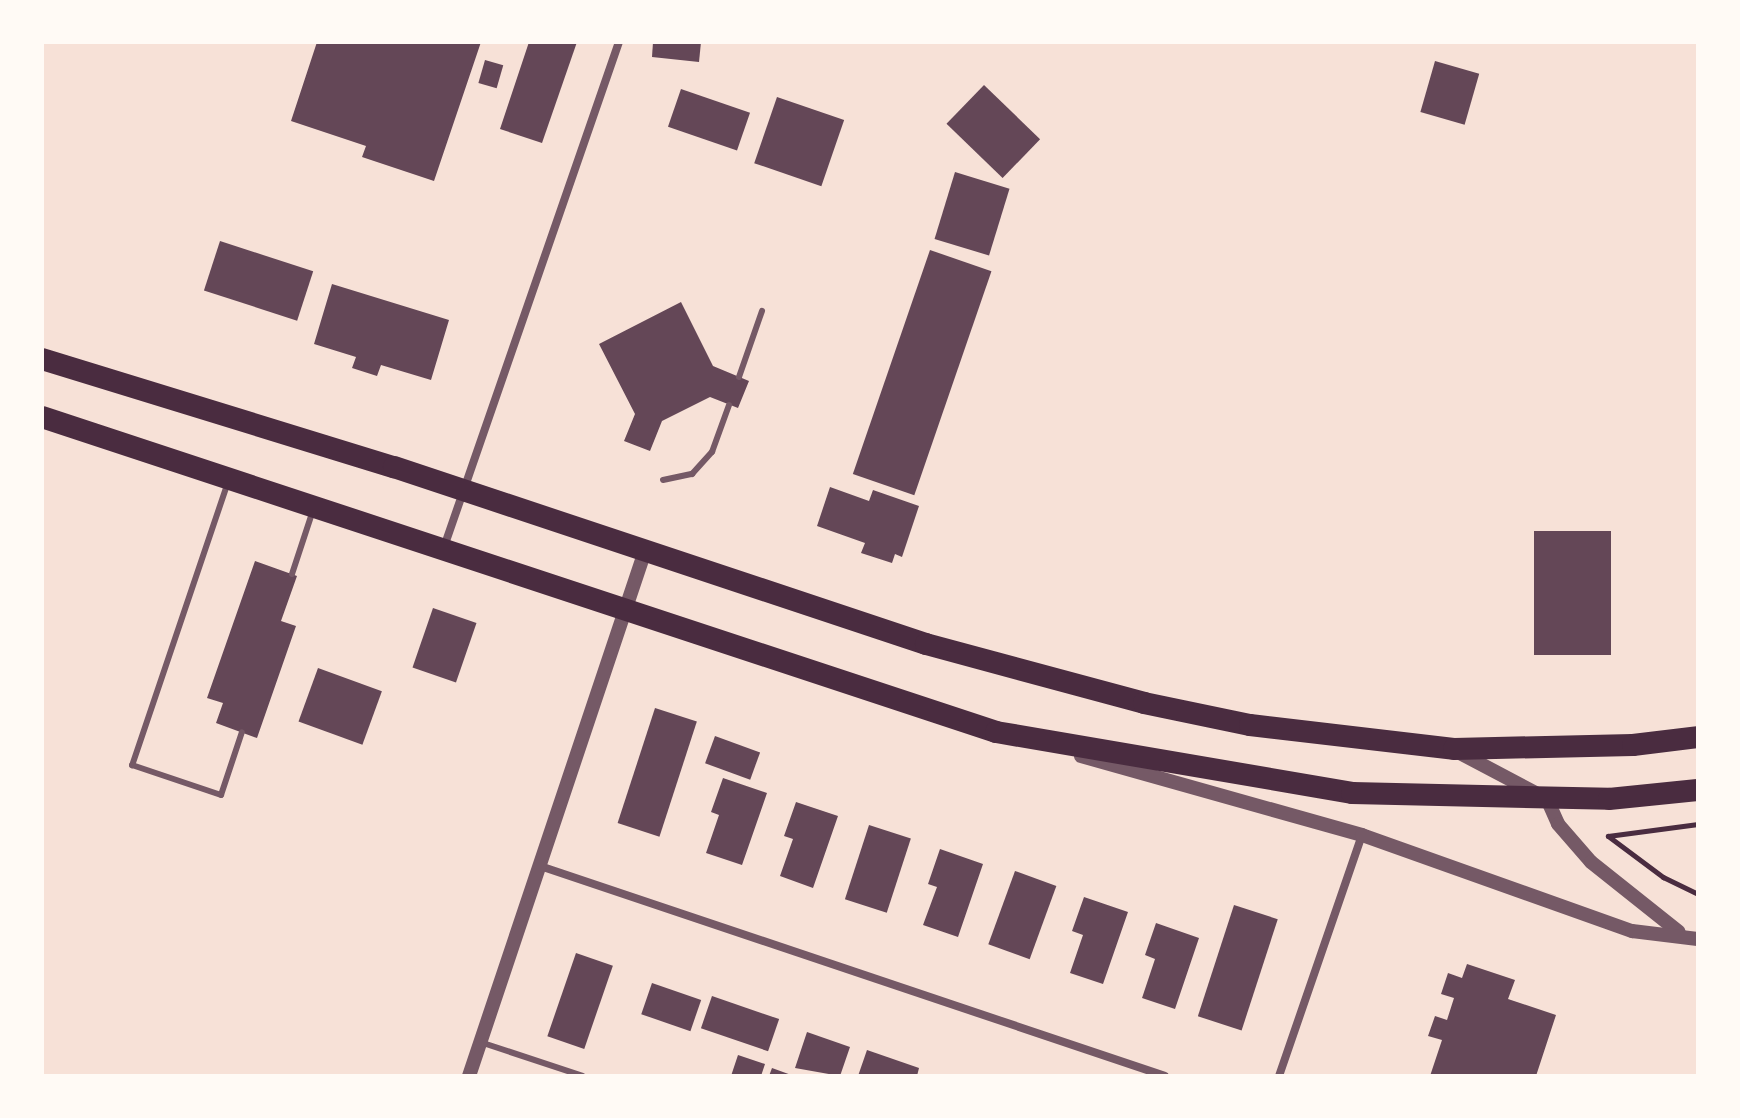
<!DOCTYPE html>
<style>
body{margin:0}
#map{position:relative;width:1740px;height:1118px;overflow:hidden;background:#f7e1d7;font-family:Mulish,sans-serif}
div>[style]{position:absolute}
.building>*{inset:0;background:#644757;transform-origin:0 0}
.path>*{height:5px;margin:-2.5px;padding:0 2.5px;transform-origin:2.5px;border-radius:2.5px;background:#4a2c40}
.service>*{height:6px;margin:-3px;padding:0 3px;transform-origin:3px;border-radius:3px;background:#755966}
.minor>*{height:8px;margin:-4px;padding:0 4px;transform-origin:4px;border-radius:4px;background:#755966}
.tertiary>*{height:14px;margin:-7px;padding:0 7px;transform-origin:7px;border-radius:7px;background:#755966}
.trunk>*{height:22px;margin:-11px;padding:0 11px;transform-origin:11px;border-radius:11px;background:#4a2c40}
span{translate:-50% -50%;white-space:nowrap;text-align:center;line-height:1.15;-webkit-text-stroke:8px #fffaf5;paint-order:stroke}
.frame{position:absolute;inset:0;border:44px solid #fffaf5;pointer-events:none}
</style>
<div id="map">
<div class="building">
<i style="clip-path:polygon(317px 42px,481px 42px,434px 181px,362px 157px,366px 146px,291px 121px)"></i>
<i style="clip-path:polygon(529px 42px,577px 42px,542px 143px,500px 129px)"></i>
<i style="clip-path:polygon(653px 42px,701px 42px,699px 62px,652px 57px)"></i>
<i style="left:485px;top:60px;width:19px;height:24px;rotate:16deg"></i>
<i style="left:1435px;top:61px;width:46px;height:53px;rotate:16deg"></i>
<i style="left:984px;top:85px;width:78px;height:54px;rotate:44deg"></i>
<i style="left:681px;top:89px;width:73px;height:40px;rotate:19deg"></i>
<i style="left:777px;top:97px;width:71px;height:70px;rotate:19deg"></i>
<i style="left:955px;top:172px;width:57px;height:70px;rotate:17deg"></i>
<i style="left:220px;top:241px;width:98px;height:52px;rotate:18deg"></i>
<i style="left:930px;top:250px;width:65px;height:237px;rotate:19deg"></i>
<i style="clip-path:polygon(332px 284px,449px 320px,431px 380px,381px 365px,377px 376px,352px 368px,356px 357px,314px 344px)"></i>
<i style="clip-path:polygon(681px 302px,713px 366px,749px 381px,738px 408px,710px 397px,662px 421px,650px 451px,624px 441px,635px 414px,599px 344px)"></i>
<i style="clip-path:polygon(830px 487px,869px 501px,873px 490px,919px 506px,902px 557px,895px 554px,892px 563px,861px 553px,865px 543px,817px 526px)"></i>
<i style="left:1611px;top:531px;width:124px;height:77px;rotate:90deg"></i>
<i style="clip-path:polygon(255px 561px,297px 576px,281px 621px,296px 626px,257px 738px,216px 723px,223px 703px,207px 698px)"></i>
<i style="left:433px;top:608px;width:46px;height:63px;rotate:19deg"></i>
<i style="left:318px;top:668px;width:68px;height:57px;rotate:20deg"></i>
<i style="left:655px;top:708px;width:44px;height:121px;rotate:18deg"></i>
<i style="left:715px;top:736px;width:48px;height:29px;rotate:20deg"></i>
<i style="clip-path:polygon(723px 778px,767px 793px,742px 865px,706px 853px,719px 815px,711px 812px)"></i>
<i style="clip-path:polygon(796px 802px,838px 816px,813px 888px,780px 876px,793px 839px,784px 836px)"></i>
<i style="left:869px;top:825px;width:44px;height:78px;rotate:18deg"></i>
<i style="clip-path:polygon(940px 849px,983px 864px,958px 937px,923px 925px,937px 887px,928px 884px)"></i>
<i style="left:1015px;top:871px;width:44px;height:78px;rotate:20deg"></i>
<i style="clip-path:polygon(1084px 897px,1128px 912px,1103px 984px,1070px 973px,1083px 935px,1072px 931px)"></i>
<i style="left:1234px;top:905px;width:46px;height:117px;rotate:18deg"></i>
<i style="clip-path:polygon(1156px 923px,1199px 938px,1175px 1009px,1142px 998px,1155px 959px,1145px 955px)"></i>
<i style="left:576px;top:953px;width:39px;height:88px;rotate:19deg"></i>
<i style="clip-path:polygon(1467px 964px,1515px 980px,1508px 999px,1556px 1015px,1536px 1076px,1430px 1076px,1442px 1040px,1428px 1036px,1435px 1016px,1447px 1020px,1454px 998px,1441px 994px,1448px 973px,1462px 978px)"></i>
<i style="left:652px;top:983px;width:52px;height:33px;rotate:19deg"></i>
<i style="left:712px;top:996px;width:71px;height:34px;rotate:19deg"></i>
<i style="clip-path:polygon(807px 1032px,850px 1047px,840px 1076px,795px 1068px)"></i>
<i style="clip-path:polygon(867px 1050px,919px 1068px,917px 1076px,858px 1076px)"></i>
<i style="clip-path:polygon(738px 1055px,765px 1064px,761px 1076px,731px 1076px)"></i>
<i style="clip-path:polygon(772px 1068px,794px 1076px,769px 1076px)"></i>
</div>
<div class="path">
<i style="left:1698px;top:824px;width:91px;rotate:172.4deg"></i>
<i style="left:1608px;top:836px;width:69px;rotate:36.7deg"></i>
<i style="left:1663px;top:877px;width:39px;rotate:26deg"></i>
</div>
<div class="service">
<i style="left:739px;top:377px;width:70px;rotate:-70.8deg"></i>
<i style="left:663px;top:480px;width:30px;rotate:-12deg"></i>
<i style="left:692px;top:474px;width:30px;rotate:-48deg"></i>
<i style="left:712px;top:452px;width:50px;rotate:-70.1deg"></i>
<i style="left:227px;top:485px;width:296px;rotate:108.7deg"></i>
<i style="left:132px;top:765px;width:94px;rotate:18.6deg"></i>
<i style="left:221px;top:795px;width:66px;rotate:-71.6deg"></i>
<i style="left:292px;top:574px;width:64px;rotate:-71.8deg"></i>
<i style="left:480px;top:1042px;width:108px;rotate:18.3deg"></i>
</div>
<div class="minor">
<i style="left:444px;top:547px;width:534px;rotate:-70.89deg"></i>
<i style="left:540px;top:866px;width:659px;rotate:18.57deg"></i>
<i style="left:1279px;top:1076px;width:255px;rotate:-71deg"></i>
</div>
<div class="tertiary">
<i style="left:1458px;top:752px;width:101px;rotate:27.8deg"></i>
<i style="left:1547px;top:799px;width:27px;rotate:66deg"></i>
<i style="left:1558px;top:824px;width:50px;rotate:49deg"></i>
<i style="left:1591px;top:862px;width:112px;rotate:38.5deg"></i>
<i style="left:1081px;top:756px;width:292px;rotate:15.7deg"></i>
<i style="left:1362px;top:835px;width:287px;rotate:19.6deg"></i>
<i style="left:1632px;top:931px;width:66px;rotate:6.9deg"></i>
<i style="left:469px;top:1076px;width:554px;rotate:-71.47deg"></i>
</div>
<div class="trunk">
<i style="left:42px;top:359px;width:368px;rotate:17.1deg"></i>
<i style="left:394px;top:467px;width:561px;rotate:18.4deg"></i>
<i style="left:926px;top:644px;width:226px;rotate:15.1deg"></i>
<i style="left:1144px;top:703px;width:108px;rotate:11.7deg"></i>
<i style="left:1250px;top:725px;width:205px;rotate:6.7deg"></i>
<i style="left:1454px;top:749px;width:179px;rotate:-1.3deg"></i>
<i style="left:1633px;top:745px;width:65px;rotate:-7deg"></i>
<i style="left:42px;top:417px;width:1005px;rotate:18.27deg"></i>
<i style="left:996px;top:732px;width:361px;rotate:9.7deg"></i>
<i style="left:1352px;top:793px;width:257px;rotate:1.3deg"></i>
<i style="left:1609px;top:799px;width:89px;rotate:-5.8deg"></i>
</div>
<div class="frame"></div>
</div>
